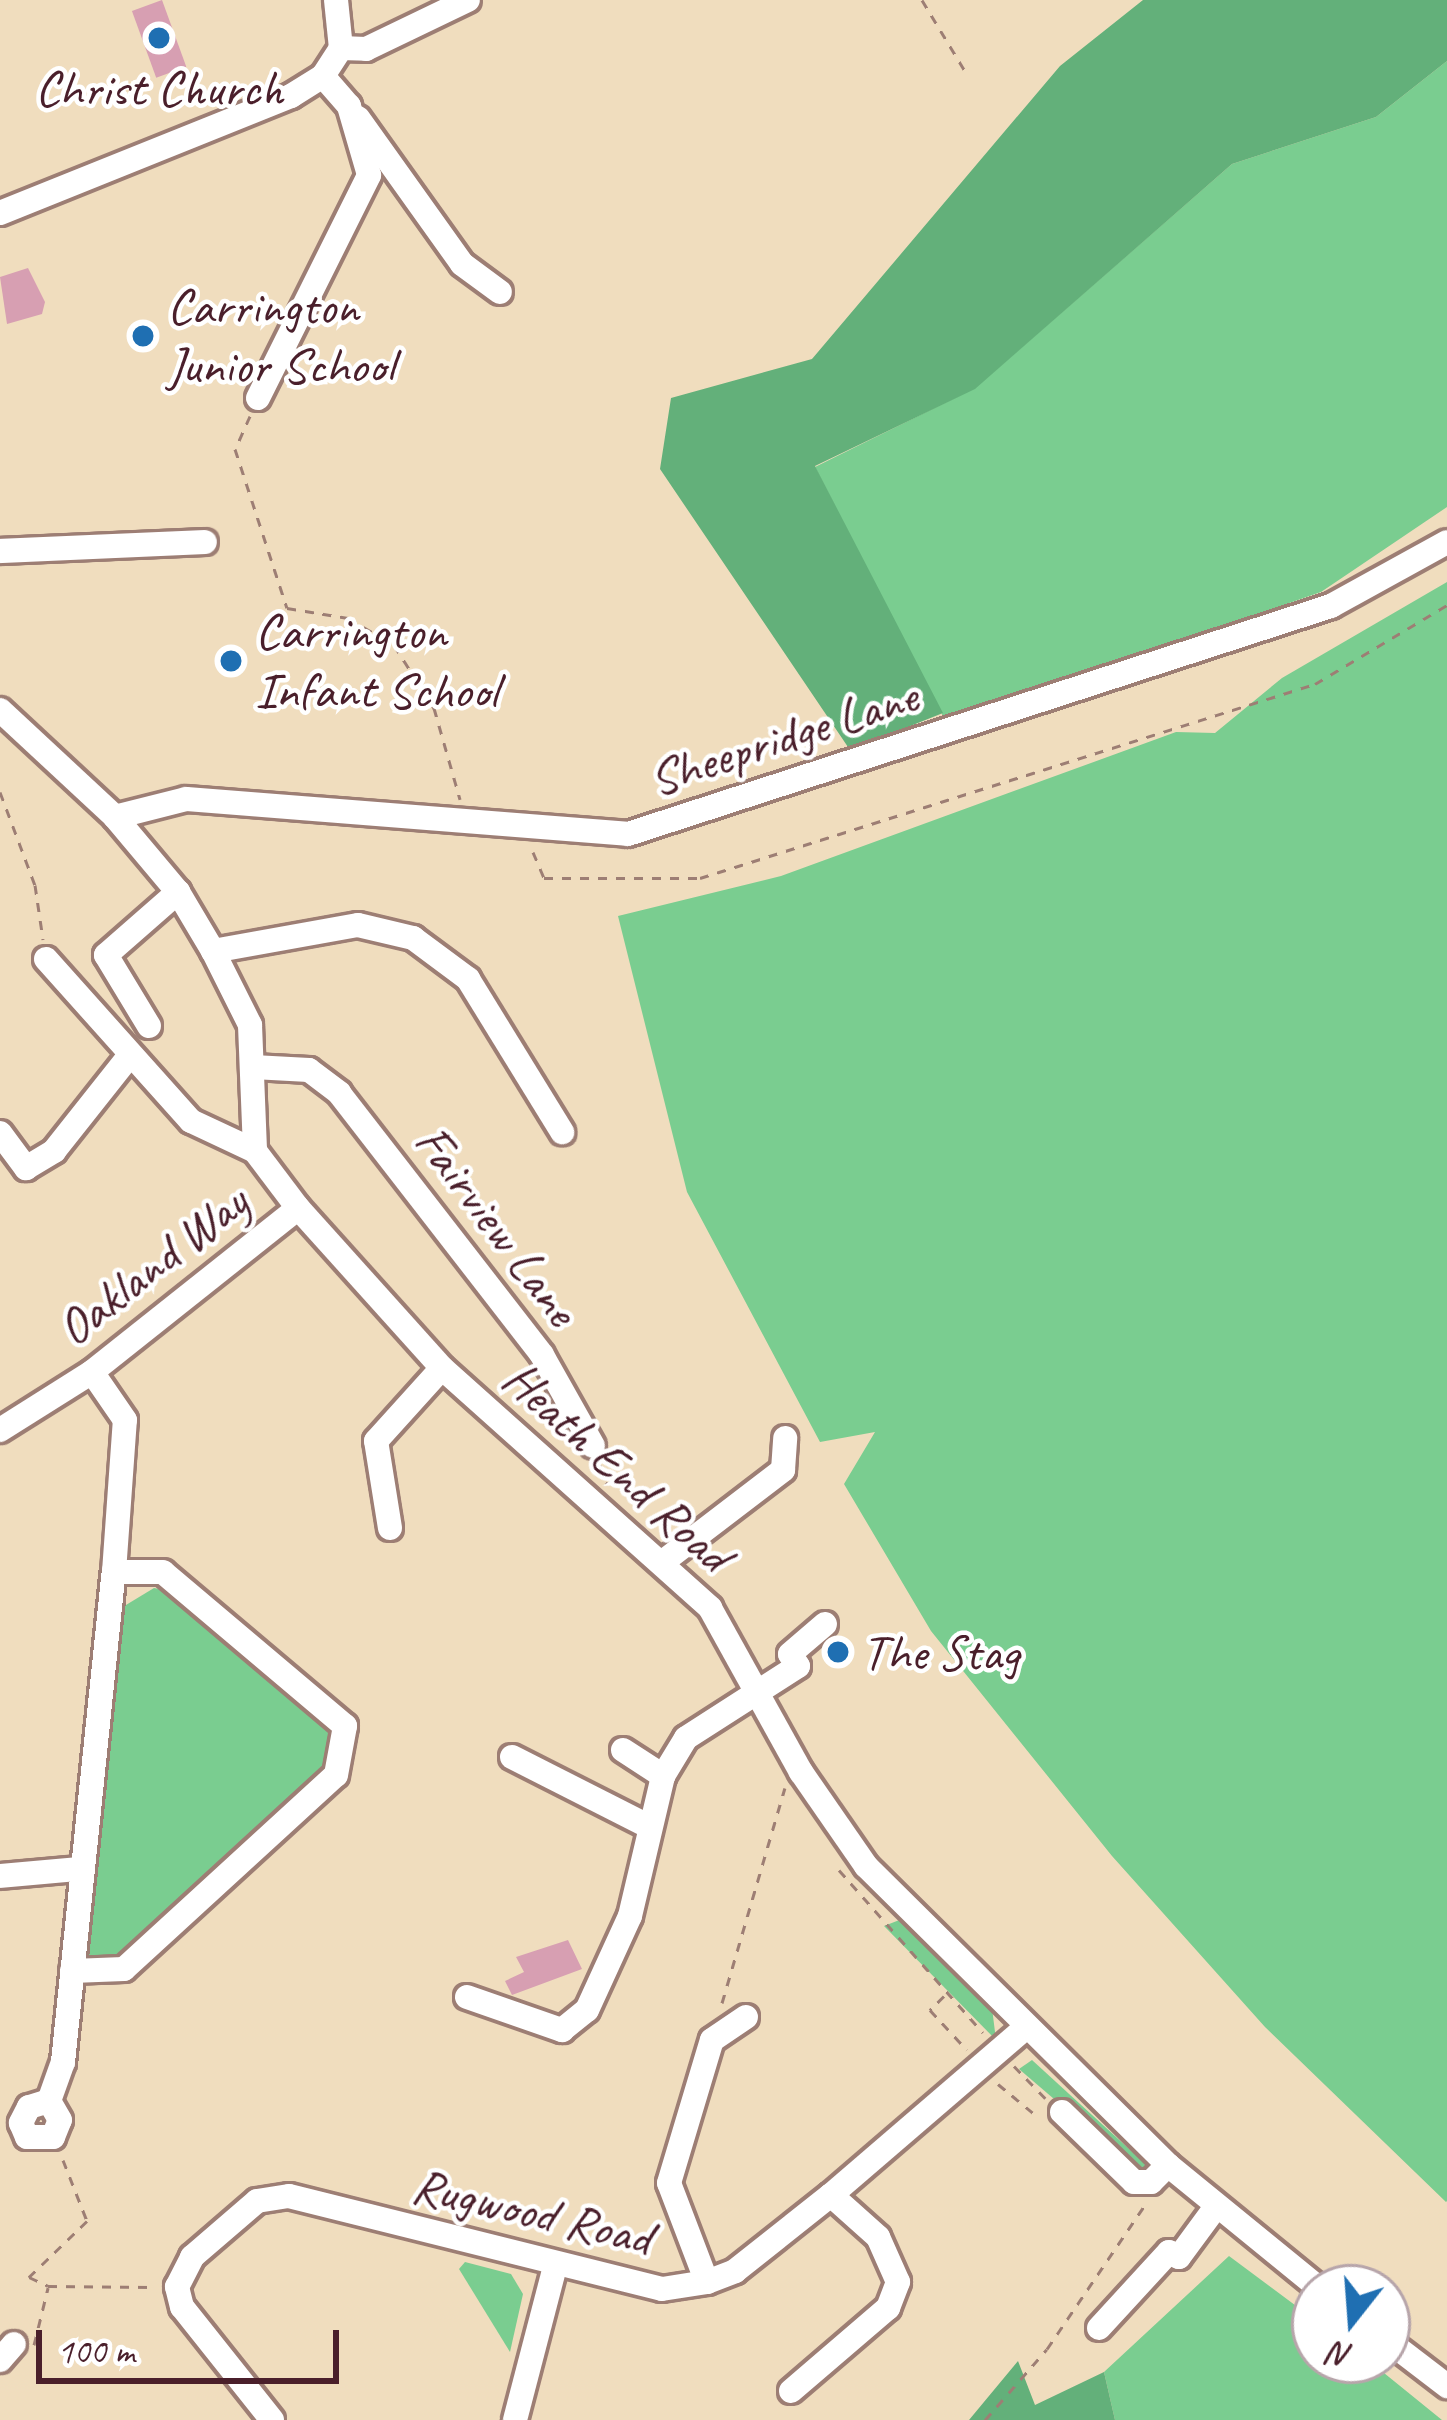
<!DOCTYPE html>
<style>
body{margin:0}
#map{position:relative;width:1447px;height:2420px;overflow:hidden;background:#f0ddbe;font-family:Caveat,sans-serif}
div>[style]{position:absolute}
.green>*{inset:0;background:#7acd90}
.forest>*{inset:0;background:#63b07a}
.building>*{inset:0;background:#d79fb2;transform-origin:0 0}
.path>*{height:3px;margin-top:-1.5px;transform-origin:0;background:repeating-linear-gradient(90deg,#9d7e74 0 9px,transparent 0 18px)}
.roads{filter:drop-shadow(3px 0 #9d7e74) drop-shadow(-3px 0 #9d7e74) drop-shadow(0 3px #9d7e74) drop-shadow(0 -3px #9d7e74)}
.minor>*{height:24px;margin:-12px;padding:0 12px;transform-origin:12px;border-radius:12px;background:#fff}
.dots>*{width:33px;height:33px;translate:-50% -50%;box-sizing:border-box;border:6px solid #fff;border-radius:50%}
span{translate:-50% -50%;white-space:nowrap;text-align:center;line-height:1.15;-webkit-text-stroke:9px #fff;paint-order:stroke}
.poi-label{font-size:51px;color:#4a1f2b}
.left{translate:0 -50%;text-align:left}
.street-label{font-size:51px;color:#4a1f2b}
.north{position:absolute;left:1291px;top:2264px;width:120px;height:120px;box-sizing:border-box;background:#fff;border:3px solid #b7a5aa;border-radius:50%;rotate:197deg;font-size:33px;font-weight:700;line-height:48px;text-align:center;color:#4a1f2b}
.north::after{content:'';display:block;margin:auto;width:42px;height:54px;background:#1f6fb2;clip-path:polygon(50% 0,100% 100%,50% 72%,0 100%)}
.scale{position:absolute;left:36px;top:2330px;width:303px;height:54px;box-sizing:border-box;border:6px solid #4a1f2b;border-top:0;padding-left:15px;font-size:36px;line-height:42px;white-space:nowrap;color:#4a1f2b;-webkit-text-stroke:9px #fff;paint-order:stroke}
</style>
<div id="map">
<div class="green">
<i style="clip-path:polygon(1447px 61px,1447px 507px,1321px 592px,946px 722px,815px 467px,975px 388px,1232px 164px,1376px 117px)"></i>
<i style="clip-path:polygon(1447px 582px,1447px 2201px,1446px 2202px,1265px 2027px,1112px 1856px,931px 1631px,844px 1484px,875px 1432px,820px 1442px,687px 1192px,618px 916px,781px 876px,1176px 732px,1215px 733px,1282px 678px)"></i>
<i style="clip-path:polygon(154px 1588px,170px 1591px,342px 1739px,339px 1763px,115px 1971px,93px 1967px,84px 1946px,121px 1608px)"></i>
<i style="clip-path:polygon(902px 1919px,992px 2008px,996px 2040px,884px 1926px)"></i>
<i style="clip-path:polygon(1032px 2060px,1151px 2169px,1145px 2177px,1019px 2069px)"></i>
<i style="clip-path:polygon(1229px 2256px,1315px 2320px,1315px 2360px,1368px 2360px,1442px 2420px,1115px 2420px,1104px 2372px)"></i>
<i style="clip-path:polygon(465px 2262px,511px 2274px,523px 2294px,510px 2352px,459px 2269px)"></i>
</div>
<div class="forest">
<i style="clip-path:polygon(1143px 0,1447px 0,1447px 61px,1376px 117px,1232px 164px,975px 389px,815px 466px,943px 713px,850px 750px,660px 469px,671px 398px,812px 359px,1060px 66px)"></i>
<i style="clip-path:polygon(1018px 2361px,1035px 2405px,1104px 2372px,1115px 2420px,969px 2420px)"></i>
</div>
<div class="building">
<i style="left:162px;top:0;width:71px;height:32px;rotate:70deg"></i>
<i style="clip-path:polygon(28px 268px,45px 302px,42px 314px,7px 324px,0 277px)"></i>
<i style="clip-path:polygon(568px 1940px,582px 1969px,512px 1995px,505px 1981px,524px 1972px,516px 1957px)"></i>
</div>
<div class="path">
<i style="left:922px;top:0;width:83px;rotate:58.8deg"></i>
<i style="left:250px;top:416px;width:36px;rotate:114deg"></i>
<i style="left:235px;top:449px;width:167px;rotate:71.9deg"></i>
<i style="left:287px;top:608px;width:62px;rotate:9.3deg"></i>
<i style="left:348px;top:618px;width:53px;rotate:30.4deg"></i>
<i style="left:394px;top:645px;width:75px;rotate:57.6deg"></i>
<i style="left:434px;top:708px;width:95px;rotate:74.1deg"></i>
<i style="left:0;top:792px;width:99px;rotate:69.4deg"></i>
<i style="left:35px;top:885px;width:55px;rotate:81.6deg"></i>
<i style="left:533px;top:852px;width:28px;rotate:67deg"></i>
<i style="left:544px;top:878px;width:156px"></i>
<i style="left:700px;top:878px;width:645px;rotate:-17.51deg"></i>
<i style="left:1315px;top:684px;width:154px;rotate:-30.9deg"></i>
<i style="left:600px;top:1465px;width:20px;rotate:70deg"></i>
<i style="left:839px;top:1870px;width:217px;rotate:48.5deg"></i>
<i style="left:944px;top:1996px;width:20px;rotate:135deg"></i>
<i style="left:930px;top:2010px;width:54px;rotate:47.2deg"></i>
<i style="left:722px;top:2003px;width:224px;rotate:-73.7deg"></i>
<i style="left:1014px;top:2066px;width:45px;rotate:45.9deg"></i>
<i style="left:998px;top:2084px;width:52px;rotate:39.5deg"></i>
<i style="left:63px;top:2160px;width:66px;rotate:68.5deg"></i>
<i style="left:87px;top:2221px;width:81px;rotate:136deg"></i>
<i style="left:29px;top:2277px;width:21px;rotate:25deg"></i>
<i style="left:48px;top:2286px;width:104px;rotate:0.6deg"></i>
<i style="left:34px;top:2345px;width:59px;rotate:-76.2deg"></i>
<i style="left:985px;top:2420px;width:94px;rotate:-48.9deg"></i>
<i style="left:1047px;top:2349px;width:174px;rotate:-55.8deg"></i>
</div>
<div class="roads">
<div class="minor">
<i style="left:336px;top:0;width:48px;rotate:84.1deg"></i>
<i style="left:358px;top:118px;width:179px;rotate:54.5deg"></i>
<i style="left:462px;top:264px;width:47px;rotate:36.4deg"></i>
<i style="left:0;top:213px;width:314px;rotate:-21.9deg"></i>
<i style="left:291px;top:96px;width:38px;rotate:-32deg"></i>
<i style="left:323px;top:76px;width:33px;rotate:-57deg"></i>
<i style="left:341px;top:48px;width:25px;rotate:2deg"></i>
<i style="left:366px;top:49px;width:113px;rotate:-25.7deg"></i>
<i style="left:258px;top:398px;width:249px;rotate:-63.5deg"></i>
<i style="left:369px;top:175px;width:72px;rotate:-106.2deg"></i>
<i style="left:349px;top:106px;width:40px;rotate:-131deg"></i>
<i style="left:0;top:551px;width:205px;rotate:-2.5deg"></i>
<i style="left:0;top:710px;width:157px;rotate:42.9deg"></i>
<i style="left:115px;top:817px;width:98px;rotate:50deg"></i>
<i style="left:178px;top:892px;width:69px;rotate:59.3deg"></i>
<i style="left:213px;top:951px;width:83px;rotate:63.4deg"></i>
<i style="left:250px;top:1025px;width:126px;rotate:87.7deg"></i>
<i style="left:255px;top:1151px;width:71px;rotate:53deg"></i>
<i style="left:298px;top:1208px;width:215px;rotate:48deg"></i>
<i style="left:442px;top:1368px;width:360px;rotate:41.8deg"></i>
<i style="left:710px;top:1608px;width:188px;rotate:61deg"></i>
<i style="left:801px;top:1772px;width:114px;rotate:55.3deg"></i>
<i style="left:866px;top:1866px;width:425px;rotate:44.7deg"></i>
<i style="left:1168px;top:2165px;width:195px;rotate:39.2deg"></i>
<i style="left:115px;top:817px;width:73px;rotate:-14.2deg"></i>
<i style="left:186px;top:799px;width:443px;rotate:4.5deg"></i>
<i style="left:628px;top:834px;width:739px;rotate:-17.97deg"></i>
<i style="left:1331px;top:606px;width:132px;rotate:-28.9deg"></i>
<i style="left:213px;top:951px;width:147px;rotate:-10.2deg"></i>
<i style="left:358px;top:925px;width:57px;rotate:13.3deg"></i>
<i style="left:413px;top:938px;width:69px;rotate:36.7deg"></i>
<i style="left:468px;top:979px;width:180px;rotate:58.4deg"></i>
<i style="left:46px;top:959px;width:217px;rotate:48.2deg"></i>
<i style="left:191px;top:1121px;width:71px;rotate:25.1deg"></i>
<i style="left:149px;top:1026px;width:83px;rotate:-121.2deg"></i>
<i style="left:106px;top:955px;width:96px;rotate:-41.2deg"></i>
<i style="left:253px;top:1067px;width:56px;rotate:3.1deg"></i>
<i style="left:309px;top:1070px;width:38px;rotate:37deg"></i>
<i style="left:339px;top:1093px;width:331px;rotate:52.2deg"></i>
<i style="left:542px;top:1355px;width:104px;rotate:60.7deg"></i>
<i style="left:0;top:1133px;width:44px;rotate:53.4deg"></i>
<i style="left:26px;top:1168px;width:33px;rotate:-31deg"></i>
<i style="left:54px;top:1151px;width:117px;rotate:-51.6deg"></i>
<i style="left:0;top:1430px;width:109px;rotate:-32.2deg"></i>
<i style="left:92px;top:1372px;width:263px;rotate:-38.5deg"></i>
<i style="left:390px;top:1528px;width:88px;rotate:-99.1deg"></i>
<i style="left:376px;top:1441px;width:98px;rotate:-47.9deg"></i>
<i style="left:664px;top:1561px;width:150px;rotate:-37.4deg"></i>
<i style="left:783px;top:1470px;width:32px;rotate:-86deg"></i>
<i style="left:623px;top:1750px;width:48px;rotate:33deg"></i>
<i style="left:512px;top:1757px;width:153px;rotate:26.9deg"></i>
<i style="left:0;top:1876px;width:79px;rotate:-5.1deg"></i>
<i style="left:72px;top:1971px;width:52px;rotate:-2.2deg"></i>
<i style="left:124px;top:1969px;width:287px;rotate:-42.5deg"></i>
<i style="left:336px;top:1775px;width:50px;rotate:-79.6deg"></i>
<i style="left:345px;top:1726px;width:238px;rotate:-139.8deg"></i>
<i style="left:163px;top:1572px;width:49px;rotate:180deg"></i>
<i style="left:467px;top:1997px;width:101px;rotate:19.2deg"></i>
<i style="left:562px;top:2030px;width:32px;rotate:-39deg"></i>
<i style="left:587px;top:2010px;width:103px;rotate:-65.4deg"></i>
<i style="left:630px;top:1916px;width:144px;rotate:-76.7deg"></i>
<i style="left:663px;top:1776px;width:44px;rotate:-58.8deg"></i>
<i style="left:686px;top:1738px;width:133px;rotate:-32.7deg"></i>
<i style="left:798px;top:1666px;width:14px;rotate:-124deg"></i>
<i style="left:790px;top:1654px;width:46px;rotate:-40.6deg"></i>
<i style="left:49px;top:2101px;width:21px;rotate:163deg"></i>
<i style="left:29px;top:2107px;width:18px;rotate:117deg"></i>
<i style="left:21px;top:2123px;width:15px;rotate:67deg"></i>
<i style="left:27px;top:2137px;width:26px"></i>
<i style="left:53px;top:2137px;width:18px;rotate:-68deg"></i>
<i style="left:60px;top:2120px;width:22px;rotate:-120deg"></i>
<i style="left:49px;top:2101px;width:41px;rotate:-70.3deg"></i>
<i style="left:63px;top:2062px;width:493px;rotate:-84.1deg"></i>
<i style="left:114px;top:1572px;width:152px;rotate:-85.9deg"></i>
<i style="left:125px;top:1420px;width:58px;rotate:-124.5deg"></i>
<i style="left:1062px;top:2112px;width:100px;rotate:44.2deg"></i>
<i style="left:1134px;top:2182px;width:17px"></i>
<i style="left:1151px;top:2182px;width:24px;rotate:-45deg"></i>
<i style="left:703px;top:2272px;width:95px;rotate:-110.9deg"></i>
<i style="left:669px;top:2183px;width:149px;rotate:-73.3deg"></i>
<i style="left:712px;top:2040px;width:41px;rotate:-34.1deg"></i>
<i style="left:1099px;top:2328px;width:103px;rotate:-47.4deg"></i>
<i style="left:1169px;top:2252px;width:11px;rotate:27deg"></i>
<i style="left:1179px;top:2257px;width:61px;rotate:-53.7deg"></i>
<i style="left:1387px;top:2340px;width:76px;rotate:37.5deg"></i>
<i style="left:0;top:2360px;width:21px;rotate:-49deg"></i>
<i style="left:791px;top:2391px;width:128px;rotate:-40.6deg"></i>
<i style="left:888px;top:2308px;width:28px;rotate:-69deg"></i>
<i style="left:898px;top:2282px;width:49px;rotate:-114deg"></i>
<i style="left:878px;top:2237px;width:63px;rotate:-138.2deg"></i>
<i style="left:272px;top:2420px;width:144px;rotate:-128.5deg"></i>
<i style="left:182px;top:2307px;width:21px;rotate:-104deg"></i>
<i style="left:177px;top:2287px;width:34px;rotate:-63deg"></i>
<i style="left:192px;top:2257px;width:86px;rotate:-40.7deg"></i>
<i style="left:257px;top:2201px;width:32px;rotate:-9deg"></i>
<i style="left:289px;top:2196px;width:384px;rotate:14deg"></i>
<i style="left:662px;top:2289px;width:46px;rotate:-8.8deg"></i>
<i style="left:707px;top:2282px;width:30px;rotate:-21deg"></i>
<i style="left:735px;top:2271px;width:122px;rotate:-38.4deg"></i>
<i style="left:831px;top:2195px;width:257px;rotate:-40.7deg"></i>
<i style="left:515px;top:2420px;width:159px;rotate:-75.4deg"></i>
</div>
</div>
<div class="dots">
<i style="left:159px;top:38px;background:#1f6fb2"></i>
<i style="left:143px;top:336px;background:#1f6fb2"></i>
<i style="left:231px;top:661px;background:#1f6fb2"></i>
<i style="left:838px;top:1652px;background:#1f6fb2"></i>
</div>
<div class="poi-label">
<span style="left:159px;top:88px">Christ Church</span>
<span class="left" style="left:167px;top:336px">Carrington<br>Junior School</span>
<span class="left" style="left:255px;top:661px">Carrington<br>Infant School</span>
<span class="left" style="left:862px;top:1652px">The Stag</span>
</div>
<div class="street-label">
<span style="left:783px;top:737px;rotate:-18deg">Sheepridge Lane</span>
<span style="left:497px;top:1225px;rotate:53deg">Fairview Lane</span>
<span style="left:152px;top:1265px;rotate:-38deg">Oakland Way</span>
<span style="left:617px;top:1466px;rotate:42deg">Heath End Road</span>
<span style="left:532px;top:2211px;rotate:13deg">Rugwood Road</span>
</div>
<div class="north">N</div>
<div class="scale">100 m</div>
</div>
